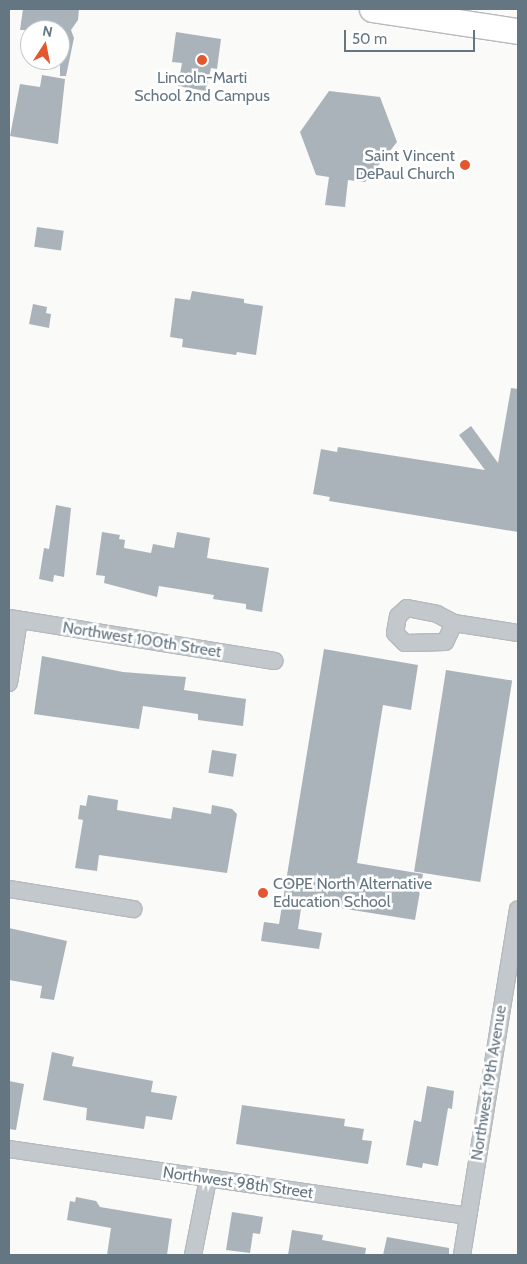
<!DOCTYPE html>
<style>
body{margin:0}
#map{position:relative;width:527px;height:1264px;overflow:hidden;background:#fafaf8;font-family:Cabin,sans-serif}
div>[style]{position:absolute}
.building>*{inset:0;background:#aab3b9;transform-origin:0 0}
.roads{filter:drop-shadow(1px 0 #b5babe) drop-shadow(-1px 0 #b5babe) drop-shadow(0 1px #b5babe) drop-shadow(0 -1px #b5babe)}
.minor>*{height:16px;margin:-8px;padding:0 8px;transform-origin:8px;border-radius:8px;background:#c3c8cc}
.primary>*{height:25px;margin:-12.5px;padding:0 12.5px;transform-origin:12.5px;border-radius:12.5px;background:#fff}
.dots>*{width:14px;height:14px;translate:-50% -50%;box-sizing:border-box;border:2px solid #fff;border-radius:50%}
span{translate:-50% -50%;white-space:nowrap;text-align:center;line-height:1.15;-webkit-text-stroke:5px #fff;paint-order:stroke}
.poi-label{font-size:16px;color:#657683}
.right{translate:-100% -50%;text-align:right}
.left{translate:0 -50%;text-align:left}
.street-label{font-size:16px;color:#657683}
.frame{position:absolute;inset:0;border:10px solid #657683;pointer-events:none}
.north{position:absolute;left:20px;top:20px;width:50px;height:50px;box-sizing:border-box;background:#fff;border:1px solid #c1c8cd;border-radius:50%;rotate:11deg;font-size:14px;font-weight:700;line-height:20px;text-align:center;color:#657683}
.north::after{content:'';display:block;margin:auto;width:18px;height:22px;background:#e4572e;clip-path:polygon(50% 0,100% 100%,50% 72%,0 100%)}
.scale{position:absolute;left:344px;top:30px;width:131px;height:22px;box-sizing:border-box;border:2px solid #657683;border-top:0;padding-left:6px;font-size:15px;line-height:18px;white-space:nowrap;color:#657683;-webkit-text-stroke:4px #fff;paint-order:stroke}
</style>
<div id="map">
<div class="building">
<i style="clip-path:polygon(23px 9px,79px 9px,78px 20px,71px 30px,74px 38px,66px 76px,60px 76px,60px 30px,20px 30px)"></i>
<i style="clip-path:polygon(176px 32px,221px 39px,217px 69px,211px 68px,206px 91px,178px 86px,182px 63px,172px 62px)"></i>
<i style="clip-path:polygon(42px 75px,65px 79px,58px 144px,10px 136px,20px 84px,40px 87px)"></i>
<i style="clip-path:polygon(329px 91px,380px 97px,397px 142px,365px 182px,348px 180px,345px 207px,325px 205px,329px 177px,316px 175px,300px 132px)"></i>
<i style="left:37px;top:227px;width:27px;height:20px;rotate:8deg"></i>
<i style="clip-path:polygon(192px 291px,244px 299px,244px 303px,263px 306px,256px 355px,237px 352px,236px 355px,182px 347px,183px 339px,170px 337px,175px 298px,190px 300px)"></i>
<i style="clip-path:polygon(33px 304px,47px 307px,46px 313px,51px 314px,49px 328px,29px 324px)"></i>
<i style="clip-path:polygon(511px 388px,518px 389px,518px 532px,329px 501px,330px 497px,313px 494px,321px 449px,337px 452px,338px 447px,485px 470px,459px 435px,471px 426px,498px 463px)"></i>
<i style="clip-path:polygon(56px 505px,71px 508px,64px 577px,54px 575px,53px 582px,39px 579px,44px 548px,49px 549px)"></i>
<i style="clip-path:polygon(102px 532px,120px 535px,119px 539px,125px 540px,124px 548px,151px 553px,153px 544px,174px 548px,177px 532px,210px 538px,207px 558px,269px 568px,262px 612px,246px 609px,246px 604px,213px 599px,214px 595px,159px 586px,157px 597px,104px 583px,105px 576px,96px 575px)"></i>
<i style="clip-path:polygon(324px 649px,418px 665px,411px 710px,383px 705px,357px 863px,423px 874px,415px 920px,302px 902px,298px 929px,322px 933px,319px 949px,261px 941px,264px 922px,279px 924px)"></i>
<i style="clip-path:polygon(42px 656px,123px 672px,186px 677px,184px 690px,246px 699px,243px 726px,198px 720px,198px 714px,143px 706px,139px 729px,34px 714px)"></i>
<i style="left:446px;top:670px;width:67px;height:204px;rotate:9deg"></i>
<i style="left:212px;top:750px;width:25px;height:23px;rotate:9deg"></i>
<i style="clip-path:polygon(88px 795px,118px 800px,117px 810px,171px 819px,173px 807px,211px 814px,212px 805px,232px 809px,237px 814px,227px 873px,99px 855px,97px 871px,75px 868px,83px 820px,78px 819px,80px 805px,86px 806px)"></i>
<i style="clip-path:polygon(9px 928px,67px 941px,54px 1000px,40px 998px,42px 986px,9px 980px)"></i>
<i style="clip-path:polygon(52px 1052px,74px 1057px,72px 1066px,153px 1081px,151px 1092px,177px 1096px,172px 1120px,146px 1116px,144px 1129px,86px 1120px,87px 1108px,43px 1100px)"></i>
<i style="clip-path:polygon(9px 1081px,24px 1084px,16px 1130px,9px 1129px)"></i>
<i style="clip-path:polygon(427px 1086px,454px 1091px,452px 1109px,448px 1108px,438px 1166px,423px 1163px,422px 1168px,406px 1165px,414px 1120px,421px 1122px)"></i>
<i style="clip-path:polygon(242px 1105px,345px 1119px,344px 1126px,364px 1129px,362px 1140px,372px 1141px,368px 1164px,236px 1144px)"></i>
<i style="clip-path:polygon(76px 1197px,96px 1201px,100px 1207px,172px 1219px,167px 1255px,107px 1255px,111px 1228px,67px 1220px,70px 1201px,75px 1202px)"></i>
<i style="clip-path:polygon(232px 1212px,263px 1217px,260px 1234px,253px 1233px,250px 1253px,226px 1250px)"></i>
<i style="clip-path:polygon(292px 1230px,323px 1235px,322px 1240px,366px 1248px,365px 1255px,288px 1255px)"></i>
<i style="clip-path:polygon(387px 1237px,449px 1248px,449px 1255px,383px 1255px)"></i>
</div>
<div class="roads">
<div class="minor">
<i style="left:9px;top:618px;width:269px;rotate:9.2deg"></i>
<i style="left:454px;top:623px;width:21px;rotate:115deg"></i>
<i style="left:445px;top:642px;width:40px;rotate:178.6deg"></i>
<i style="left:405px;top:643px;width:14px;rotate:-135deg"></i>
<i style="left:395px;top:633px;width:17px;rotate:-80deg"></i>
<i style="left:398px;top:616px;width:12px;rotate:-42deg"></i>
<i style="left:407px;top:608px;width:31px;rotate:11deg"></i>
<i style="left:437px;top:614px;width:19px;rotate:28deg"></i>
<i style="left:454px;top:623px;width:65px;rotate:8.9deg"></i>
<i style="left:9px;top:683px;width:64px;rotate:-81deg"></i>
<i style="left:9px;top:889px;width:126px;rotate:9.2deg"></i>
<i style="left:9px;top:1149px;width:463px;rotate:8.3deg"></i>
<i style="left:193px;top:1255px;width:77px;rotate:-78.8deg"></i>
<i style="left:462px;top:1255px;width:350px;rotate:-80.8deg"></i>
</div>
<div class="primary">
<i style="left:372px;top:9px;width:148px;rotate:8.6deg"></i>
</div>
</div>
<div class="dots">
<i style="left:202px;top:60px;background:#e4572e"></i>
<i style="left:465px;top:165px;background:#e4572e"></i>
<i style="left:263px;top:893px;background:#e4572e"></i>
</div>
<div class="poi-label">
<span style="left:202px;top:87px">Lincoln-Marti<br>School 2nd Campus</span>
<span class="right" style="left:455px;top:165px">Saint Vincent<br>DePaul Church</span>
<span class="left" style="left:273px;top:893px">COPE North Alternative<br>Education School</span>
</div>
<div class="street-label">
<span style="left:142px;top:640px;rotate:9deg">Northwest 100th Street</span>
<span style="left:489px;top:1083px;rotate:-81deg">Northwest 19th Avenue</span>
<span style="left:238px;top:1183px;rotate:8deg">Northwest 98th Street</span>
</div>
<div class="frame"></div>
<div class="north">N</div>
<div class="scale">50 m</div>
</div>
